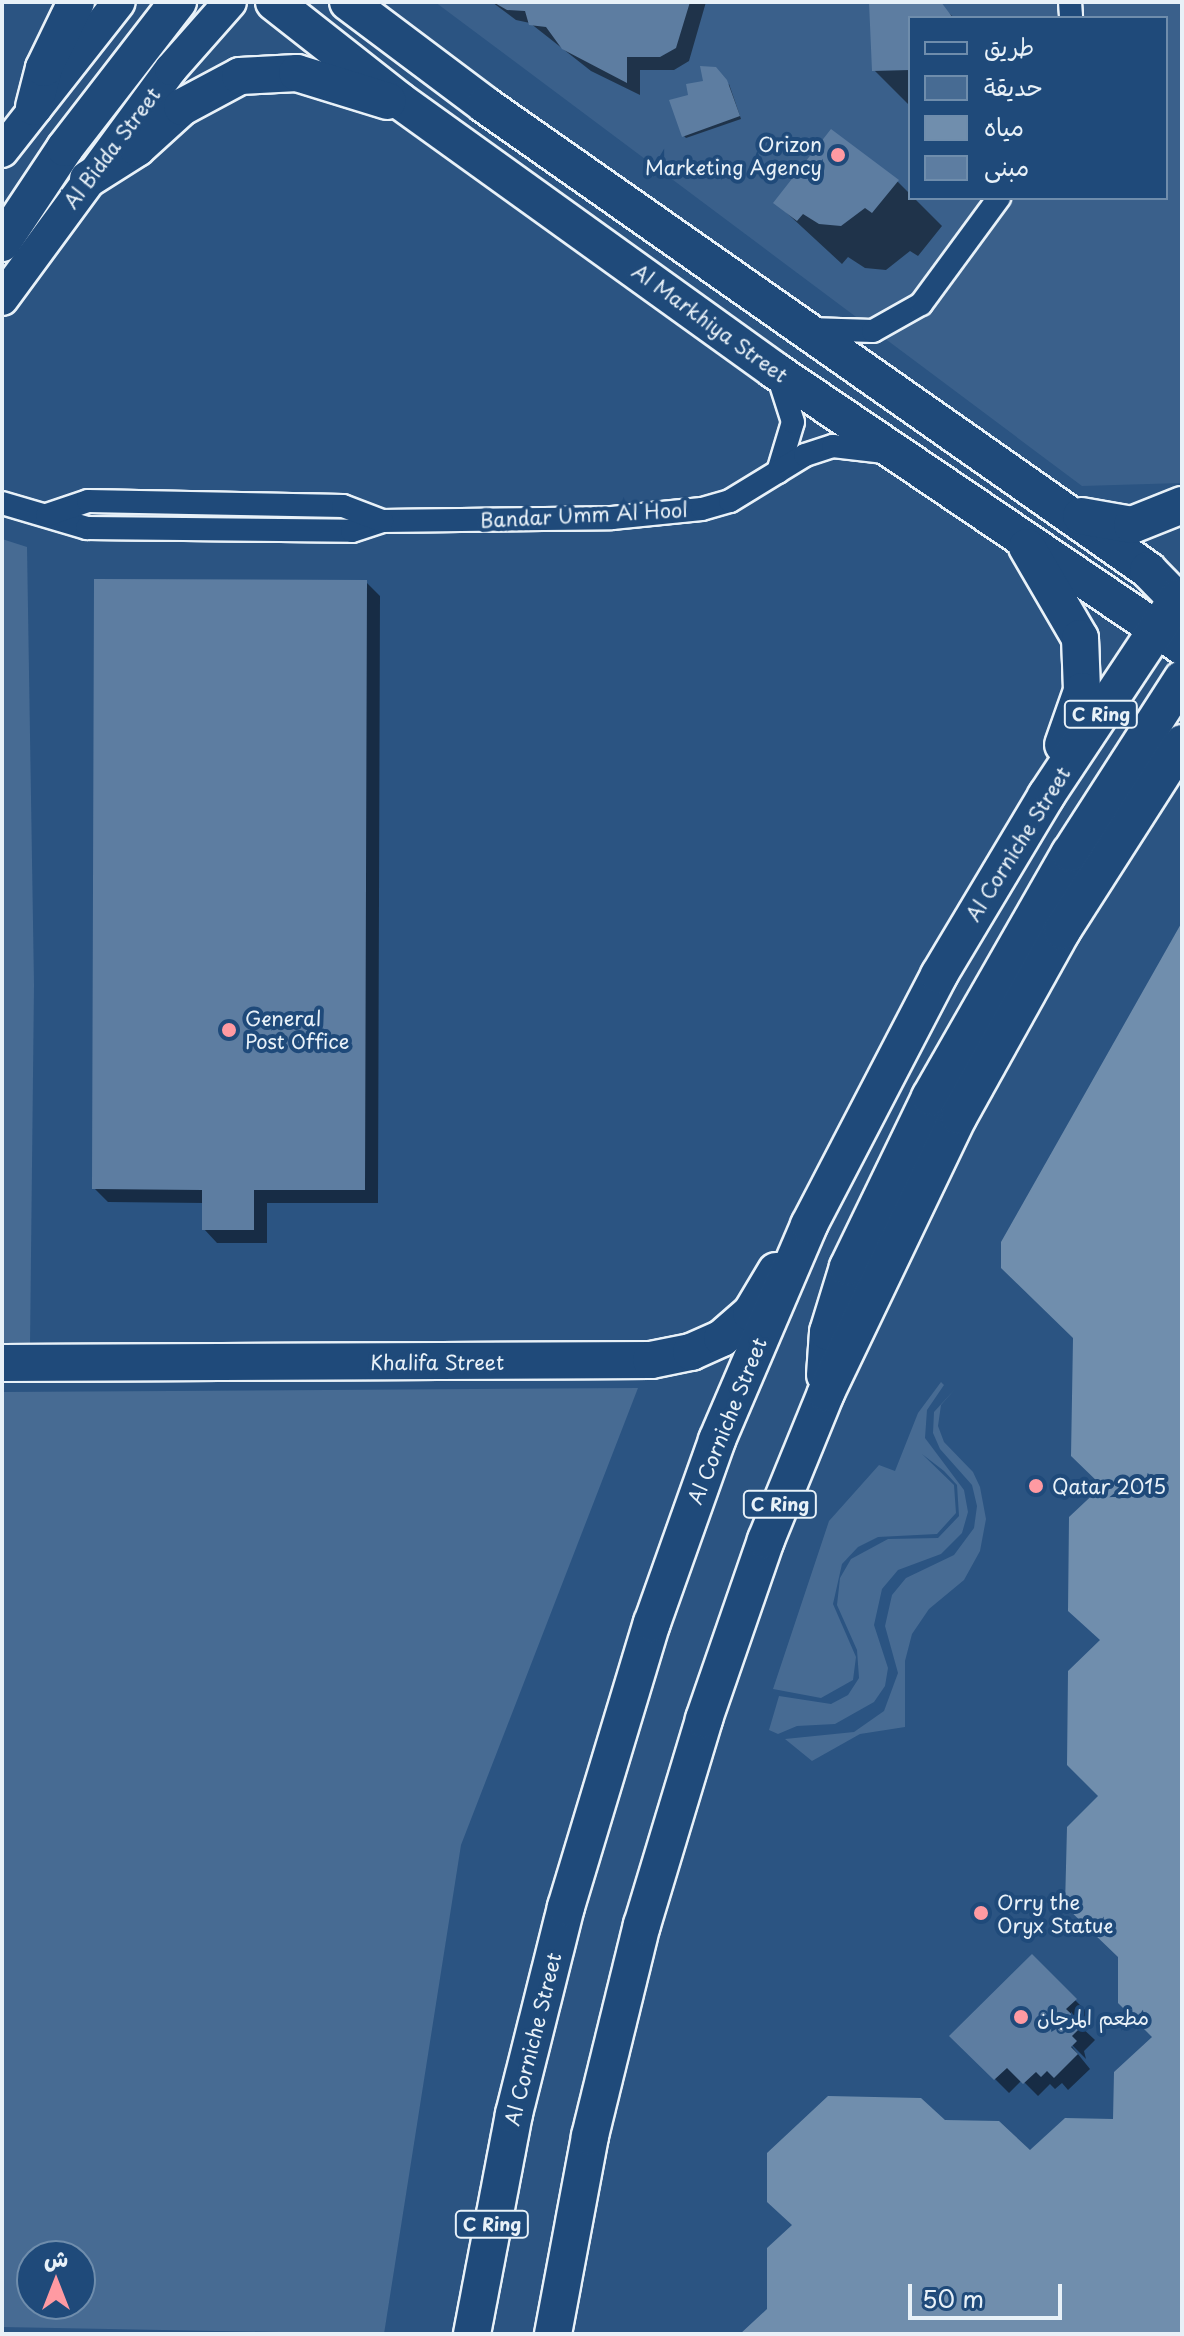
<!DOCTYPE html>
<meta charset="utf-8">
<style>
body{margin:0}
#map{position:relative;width:1184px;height:2336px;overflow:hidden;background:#2b5482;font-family:"Playpen Sans","Playpen Sans Arabic",sans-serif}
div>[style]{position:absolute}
.built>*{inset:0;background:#3a608b}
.green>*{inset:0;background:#476b93}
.water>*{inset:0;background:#708ead}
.shadow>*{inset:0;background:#0007}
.building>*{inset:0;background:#5d7da1}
.roads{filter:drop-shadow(2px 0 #e8f1f8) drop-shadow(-2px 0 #e8f1f8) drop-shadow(0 2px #e8f1f8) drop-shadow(0 -2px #e8f1f8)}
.minor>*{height:22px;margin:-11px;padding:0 11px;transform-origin:11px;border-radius:11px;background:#1f4a7a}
.secondary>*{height:32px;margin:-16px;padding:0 16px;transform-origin:16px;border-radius:16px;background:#1f4a7a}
.primary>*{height:36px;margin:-18px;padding:0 18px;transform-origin:18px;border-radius:18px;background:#1f4a7a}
.trunk>*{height:36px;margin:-18px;padding:0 18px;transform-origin:18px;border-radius:18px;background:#1f4a7a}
.dots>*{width:22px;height:22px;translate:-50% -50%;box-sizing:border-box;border:4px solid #1f4a7a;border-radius:50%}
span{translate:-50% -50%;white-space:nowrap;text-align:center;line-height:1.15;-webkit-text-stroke:8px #1f4a7a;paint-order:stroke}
.shield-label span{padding:2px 6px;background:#1f4a7a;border:2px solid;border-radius:6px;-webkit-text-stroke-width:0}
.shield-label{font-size:18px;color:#e8f1f8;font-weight:700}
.poi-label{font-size:20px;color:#e8f1f8}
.right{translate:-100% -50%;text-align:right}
.left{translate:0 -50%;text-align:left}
.street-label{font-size:20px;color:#e8f1f8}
.frame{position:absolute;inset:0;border:4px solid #e8f1f8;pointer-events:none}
.legend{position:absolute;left:908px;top:16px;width:260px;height:184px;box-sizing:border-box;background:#1f4a7a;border:2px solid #6f8dac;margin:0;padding:10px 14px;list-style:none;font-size:24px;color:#e8f1f8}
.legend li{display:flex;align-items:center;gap:16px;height:40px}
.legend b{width:40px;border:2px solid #6f8dac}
.north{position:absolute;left:16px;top:2240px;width:80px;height:80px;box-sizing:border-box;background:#1f4a7a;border:2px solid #6f8dac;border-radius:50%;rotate:0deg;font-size:22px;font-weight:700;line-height:32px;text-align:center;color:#e8f1f8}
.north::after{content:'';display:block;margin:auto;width:28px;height:36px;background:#ff9aa2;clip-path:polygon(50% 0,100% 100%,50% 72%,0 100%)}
.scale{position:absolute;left:908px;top:2284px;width:154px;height:36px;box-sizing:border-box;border:4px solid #e8f1f8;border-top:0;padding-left:10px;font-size:24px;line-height:28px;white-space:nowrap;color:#e8f1f8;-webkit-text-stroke:6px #1f4a7a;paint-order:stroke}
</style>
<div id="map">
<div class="built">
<i style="clip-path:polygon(evenodd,435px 2px,1182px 2px,1182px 483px,1082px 486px,435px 2px,910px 18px,1166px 18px,1166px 198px,910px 198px,910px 18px)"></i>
</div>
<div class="green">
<i style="clip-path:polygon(2px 539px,27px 547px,34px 985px,30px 1346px,2px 1345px)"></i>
<i style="clip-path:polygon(941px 1382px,944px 1385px,927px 1410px,925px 1438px,964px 1490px,968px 1512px,962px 1533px,941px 1554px,898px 1570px,882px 1589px,874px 1625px,888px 1668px,885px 1686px,874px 1702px,835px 1724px,797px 1726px,778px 1734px,769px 1730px,779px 1696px,831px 1704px,848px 1695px,859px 1678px,857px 1650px,837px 1605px,840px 1578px,851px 1559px,888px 1539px,938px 1538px,959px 1516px,957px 1485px,944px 1471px,922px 1454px,954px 1485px,956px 1513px,937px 1534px,878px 1537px,858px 1547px,842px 1564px,833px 1604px,856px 1657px,853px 1680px,821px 1698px,773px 1689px,829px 1521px,879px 1465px,895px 1471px,918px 1413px)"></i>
<i style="clip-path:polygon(evenodd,638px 1388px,461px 1845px,384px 2334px,2px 2327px,2px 1392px,638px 1388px,80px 2256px,80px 2304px,32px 2304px,32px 2256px,80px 2256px)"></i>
<i style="clip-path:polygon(955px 1389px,941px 1405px,938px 1426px,944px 1442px,973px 1472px,980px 1487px,986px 1519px,980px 1551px,964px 1580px,929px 1609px,912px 1634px,905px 1661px,905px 1727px,860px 1734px,812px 1761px,785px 1739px,854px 1732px,884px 1711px,898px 1673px,885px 1626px,892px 1595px,906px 1578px,954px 1555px,974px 1528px,977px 1506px,972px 1485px,940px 1449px,933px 1433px,934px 1412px)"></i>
</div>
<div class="water">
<i style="clip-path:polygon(1182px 922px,1182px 2334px,740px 2334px,767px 2309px,767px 2248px,792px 2225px,767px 2202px,767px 2153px,828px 2096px,921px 2098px,945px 2120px,999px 2121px,1030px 2150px,1065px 2118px,1113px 2119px,1114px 2072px,1152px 2037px,1118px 2003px,1118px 1957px,1065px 1906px,1067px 1827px,1098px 1796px,1067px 1765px,1068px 1671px,1100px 1640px,1068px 1611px,1069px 1517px,1102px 1486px,1071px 1456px,1073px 1338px,1001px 1268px,1001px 1242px)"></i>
</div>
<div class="shadow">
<i style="clip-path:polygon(492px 2px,706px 2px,689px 61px,674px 70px,640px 70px,640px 95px,591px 71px,530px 23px,516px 20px)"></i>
<i style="clip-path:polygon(871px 2px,934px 2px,955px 18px,910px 18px,910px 106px,874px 70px)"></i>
<i style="clip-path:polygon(729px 84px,741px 119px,686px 138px,684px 136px)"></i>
<i style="clip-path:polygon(831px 132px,898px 182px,942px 226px,918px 256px,910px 251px,886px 270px,865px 268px,848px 257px,842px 264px,776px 203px)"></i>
<i style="clip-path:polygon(366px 582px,380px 596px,378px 1203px,267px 1203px,267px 1243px,217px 1243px,204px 1229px,204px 1203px,108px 1202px,94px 1188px)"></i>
<i style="clip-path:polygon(1032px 1957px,1089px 2014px,1078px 2024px,1095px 2040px,1084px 2051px,1086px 2059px,1065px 2038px,1090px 2069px,1068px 2090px,1062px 2083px,1055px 2089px,1050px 2084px,1038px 2096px,1022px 2080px,1009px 2093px,952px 2036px)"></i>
</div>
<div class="building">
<i style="clip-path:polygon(493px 2px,690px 2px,676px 48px,660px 57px,627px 57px,627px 83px,562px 49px,546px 27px,529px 25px,525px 11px,507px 10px)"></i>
<i style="clip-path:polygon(869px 2px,941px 2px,953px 18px,910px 18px,910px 70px,872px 71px)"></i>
<i style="clip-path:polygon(700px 66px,716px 67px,727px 80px,740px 116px,682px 137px,669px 100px,688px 95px,686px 84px,703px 81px)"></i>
<i style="clip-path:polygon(831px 129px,899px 180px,872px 213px,865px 208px,841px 226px,819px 224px,803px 214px,797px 221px,773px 203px)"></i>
<i style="clip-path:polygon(94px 579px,367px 580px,365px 1190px,254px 1190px,254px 1230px,202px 1230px,202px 1190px,92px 1189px)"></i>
<i style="clip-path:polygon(1032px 1954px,1077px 1999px,1066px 2009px,1083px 2025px,1072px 2036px,1077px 2041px,1071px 2047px,1078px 2054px,1054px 2078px,1047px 2071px,1041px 2077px,1036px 2072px,1023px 2084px,1007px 2068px,994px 2080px,949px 2036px)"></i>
</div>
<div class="roads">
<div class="minor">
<i style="left:1070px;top:2px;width:16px;rotate:86deg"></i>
<i style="left:809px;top:329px;width:64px;rotate:1.8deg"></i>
<i style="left:873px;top:331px;width:55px;rotate:-29.4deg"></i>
<i style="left:921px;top:304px;width:132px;rotate:-53.7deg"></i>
<i style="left:778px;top:472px;width:52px;rotate:-73.3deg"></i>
<i style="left:793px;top:422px;width:46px;rotate:-107.7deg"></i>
<i style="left:2px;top:503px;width:89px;rotate:16.4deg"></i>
<i style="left:87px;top:528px;width:265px;rotate:0.6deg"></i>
<i style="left:352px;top:531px;width:32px;rotate:-18deg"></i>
<i style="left:382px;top:521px;width:230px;rotate:-0.7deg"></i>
<i style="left:612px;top:518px;width:90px;rotate:-5.7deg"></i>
<i style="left:702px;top:509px;width:29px;rotate:-16deg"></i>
<i style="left:730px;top:501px;width:88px;rotate:-31.5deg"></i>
<i style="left:805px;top:455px;width:29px;rotate:-18deg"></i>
<i style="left:833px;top:446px;width:52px;rotate:6.6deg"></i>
<i style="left:47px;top:515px;width:43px;rotate:-18.9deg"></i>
<i style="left:88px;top:501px;width:255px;rotate:1.1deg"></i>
<i style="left:343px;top:506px;width:42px;rotate:21deg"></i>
</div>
<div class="secondary">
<i style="left:2px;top:151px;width:189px;rotate:-51.9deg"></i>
<i style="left:2px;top:299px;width:285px;rotate:-53.7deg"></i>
<i style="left:171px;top:69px;width:89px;rotate:-48.6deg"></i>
</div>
<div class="primary">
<i style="left:2px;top:1363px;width:649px;rotate:-0.26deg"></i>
<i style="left:651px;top:1360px;width:41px;rotate:-11.3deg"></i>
<i style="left:691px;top:1352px;width:34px;rotate:-24deg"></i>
<i style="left:722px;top:1338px;width:38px;rotate:-41deg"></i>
<i style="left:751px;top:1313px;width:49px;rotate:-59.2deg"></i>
</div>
<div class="trunk">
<i style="left:274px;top:2px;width:160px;rotate:38.2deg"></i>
<i style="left:400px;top:101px;width:461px;rotate:35.7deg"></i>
<i style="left:774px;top:370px;width:493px;rotate:34.1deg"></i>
<i style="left:348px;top:2px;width:171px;rotate:36.9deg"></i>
<i style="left:485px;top:105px;width:810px;rotate:35.04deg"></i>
<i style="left:1148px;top:570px;width:49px;rotate:45.8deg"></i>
<i style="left:34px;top:107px;width:40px;rotate:-75.6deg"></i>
<i style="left:44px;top:68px;width:73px;rotate:-64.1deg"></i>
<i style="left:88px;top:179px;width:58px;rotate:-32.3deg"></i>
<i style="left:137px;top:148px;width:61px;rotate:-42.3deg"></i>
<i style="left:182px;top:107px;width:66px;rotate:-28.1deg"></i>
<i style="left:240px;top:76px;width:57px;rotate:-3deg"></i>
<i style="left:297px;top:73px;width:95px;rotate:17.1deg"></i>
<i style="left:2px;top:243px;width:114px;rotate:-56.4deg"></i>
<i style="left:65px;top:148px;width:185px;rotate:-52.3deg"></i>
<i style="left:1081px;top:516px;width:52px;rotate:10deg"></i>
<i style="left:1132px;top:525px;width:54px;rotate:-21.8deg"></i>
<i style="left:1027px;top:547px;width:105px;rotate:59.8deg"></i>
<i style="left:1080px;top:638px;width:53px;rotate:87.8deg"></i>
<i style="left:1082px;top:691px;width:57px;rotate:109.4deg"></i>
<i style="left:825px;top:1375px;width:43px;rotate:-86deg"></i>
<i style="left:828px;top:1332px;width:68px;rotate:-72.9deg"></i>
<i style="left:848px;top:1267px;width:189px;rotate:-64.2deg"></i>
<i style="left:930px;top:1097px;width:281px;rotate:-60.2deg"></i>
<i style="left:1070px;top:853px;width:207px;rotate:-57.2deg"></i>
<i style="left:472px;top:2334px;width:224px;rotate:-79.2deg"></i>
<i style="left:514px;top:2114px;width:213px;rotate:-75.9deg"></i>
<i style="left:566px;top:1907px;width:297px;rotate:-73.2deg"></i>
<i style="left:652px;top:1623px;width:194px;rotate:-70.4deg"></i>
<i style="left:717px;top:1440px;width:234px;rotate:-66.8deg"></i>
<i style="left:809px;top:1225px;width:282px;rotate:-62.5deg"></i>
<i style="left:939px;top:975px;width:209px;rotate:-59.1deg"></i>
<i style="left:1046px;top:796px;width:239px;rotate:-56.4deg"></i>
<i style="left:553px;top:2334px;width:201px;rotate:-79.4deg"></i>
<i style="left:590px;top:2136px;width:217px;rotate:-76.2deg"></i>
<i style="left:642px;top:1925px;width:215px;rotate:-73.2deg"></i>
<i style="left:704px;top:1719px;width:189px;rotate:-70.9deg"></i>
<i style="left:766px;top:1540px;width:159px;rotate:-67.8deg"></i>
<i style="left:826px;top:1393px;width:307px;rotate:-64.4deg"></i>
<i style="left:959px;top:1116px;width:212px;rotate:-60.9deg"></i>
<i style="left:1062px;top:931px;width:223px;rotate:-57.4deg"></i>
</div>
</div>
<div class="dots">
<i style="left:838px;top:155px;background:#ff9aa2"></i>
<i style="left:229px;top:1030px;background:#ff9aa2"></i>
<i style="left:1036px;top:1486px;background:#ff9aa2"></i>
<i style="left:981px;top:1913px;background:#ff9aa2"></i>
<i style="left:1021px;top:2017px;background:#ff9aa2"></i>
</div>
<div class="shield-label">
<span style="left:1101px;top:714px">C Ring</span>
<span style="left:780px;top:1504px">C Ring</span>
<span style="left:492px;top:2224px">C Ring</span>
</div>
<div class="poi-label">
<span class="right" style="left:822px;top:156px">Orizon<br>Marketing Agency</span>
<span class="left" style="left:245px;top:1030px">General<br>Post Office</span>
<span class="left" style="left:1052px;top:1486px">Qatar 2015</span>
<span class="left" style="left:997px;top:1914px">Orry the<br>Oryx Statue</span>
<span class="left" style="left:1037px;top:2017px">مطعم المرجان</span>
</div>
<div class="street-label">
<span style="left:112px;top:148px;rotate:-53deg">Al Bidda Street</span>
<span style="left:710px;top:323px;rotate:36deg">Al Markhiya Street</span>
<span style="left:584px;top:515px;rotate:-3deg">Bandar Umm Al Hool</span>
<span style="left:1018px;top:844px;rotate:-58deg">Al Corniche Street</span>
<span style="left:437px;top:1362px">Khalifa Street</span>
<span style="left:727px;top:1421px;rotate:-68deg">Al Corniche Street</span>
<span style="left:533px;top:2039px;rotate:-76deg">Al Corniche Street</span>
</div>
<div class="frame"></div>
<ul class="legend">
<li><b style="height:10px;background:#1f4a7a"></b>طريق</li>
<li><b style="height:22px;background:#476b93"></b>حديقة</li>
<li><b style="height:22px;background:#708ead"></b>مياه</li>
<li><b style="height:22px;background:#5d7da1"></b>مبنى</li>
</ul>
<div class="north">ش</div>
<div class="scale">50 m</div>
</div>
